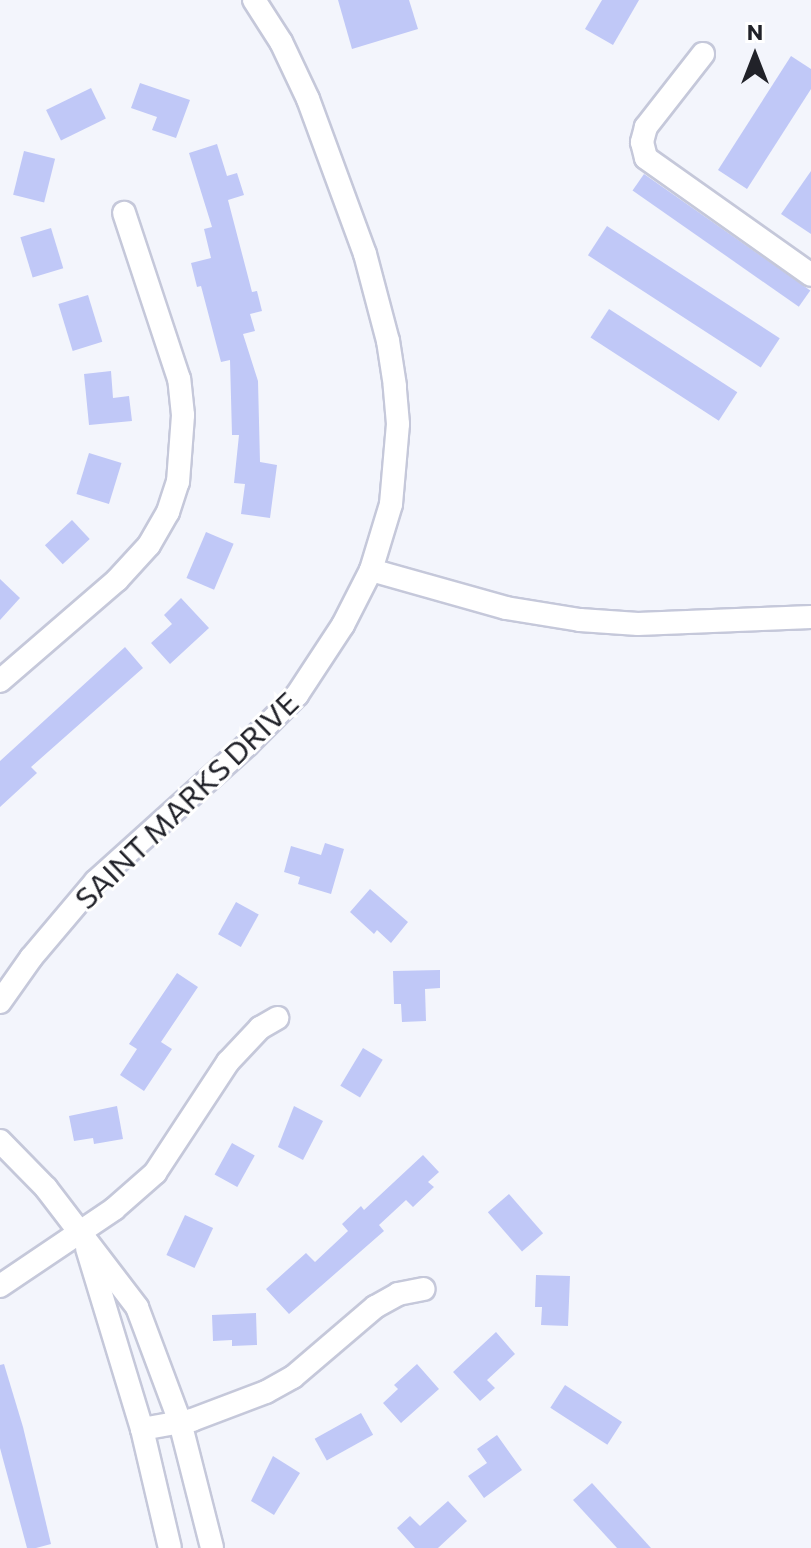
<!DOCTYPE html>
<style>
body{margin:0}
#map{position:relative;width:811px;height:1548px;overflow:hidden;background:#f3f5fc;font-family:Commissioner,sans-serif}
div>[style]{position:absolute}
.building>*{inset:0;background:#c0c8f7;transform-origin:0 0}
.roads{filter:drop-shadow(2px 0 #c5c8da) drop-shadow(-2px 0 #c5c8da) drop-shadow(0 2px #c5c8da) drop-shadow(0 -2px #c5c8da)}
.minor>*{height:22px;margin:-11px;padding:0 11px;transform-origin:11px;border-radius:11px;background:#fff}
span{translate:-50% -50%;white-space:nowrap;text-align:center;line-height:1.15;-webkit-text-stroke:6px #fff;paint-order:stroke}
.street-label{font-size:30px;color:#212229}
.north{position:absolute;left:715px;top:16px;width:80px;height:80px;-webkit-text-stroke:6px #fff;paint-order:stroke;rotate:0deg;font-size:22px;font-weight:700;line-height:32px;text-align:center;color:#212229}
.north::after{content:'';display:block;margin:auto;width:28px;height:36px;background:#212229;clip-path:polygon(50% 0,100% 100%,50% 72%,0 100%)}
</style>
<div id="map">
<div class="building">
<i style="clip-path:polygon(338px 0,409px 0,418px 29px,352px 49px)"></i>
<i style="clip-path:polygon(602px 0,639px 0,613px 45px,585px 29px)"></i>
<i style="clip-path:polygon(791px 56px,811px 69px,811px 89px,747px 189px,718px 170px)"></i>
<i style="clip-path:polygon(140px 83px,190px 100px,176px 138px,152px 130px,157px 117px,131px 108px)"></i>
<i style="left:91px;top:88px;width:34px;height:50px;rotate:64deg"></i>
<i style="clip-path:polygon(217px 144px,227px 176px,237px 173px,244px 195px,228px 200px,252px 292px,257px 291px,262px 311px,250px 314px,255px 331px,243px 334px,258px 381px,260px 462px,277px 465px,270px 518px,241px 514px,245px 484px,234px 483px,239px 435px,232px 435px,230px 360px,221px 362px,201px 286px,197px 287px,191px 263px,211px 258px,204px 229px,212px 227px,189px 153px)"></i>
<i style="left:24px;top:151px;width:32px;height:45px;rotate:14deg"></i>
<i style="clip-path:polygon(811px 171px,811px 234px,781px 214px)"></i>
<i style="left:644px;top:174px;width:203px;height:20px;rotate:35deg"></i>
<i style="left:607px;top:226px;width:206px;height:35px;rotate:33deg"></i>
<i style="left:51px;top:228px;width:42px;height:32px;rotate:73deg"></i>
<i style="left:88px;top:295px;width:49px;height:31px;rotate:73deg"></i>
<i style="left:609px;top:309px;width:153px;height:34px;rotate:33deg"></i>
<i style="clip-path:polygon(111px 371px,113px 398px,129px 396px,132px 421px,89px 425px,84px 374px)"></i>
<i style="left:89px;top:453px;width:34px;height:43px;rotate:17deg"></i>
<i style="left:72px;top:520px;width:26px;height:37px;rotate:47deg"></i>
<i style="left:206px;top:532px;width:30px;height:50px;rotate:23deg"></i>
<i style="clip-path:polygon(0 579px,20px 598px,0 620px)"></i>
<i style="clip-path:polygon(181px 598px,209px 628px,170px 664px,151px 643px,172px 624px,164px 615px)"></i>
<i style="clip-path:polygon(125px 647px,143px 668px,31px 767px,37px 773px,0 807px,0 761px)"></i>
<i style="clip-path:polygon(325px 843px,344px 849px,331px 894px,298px 884px,300px 877px,284px 872px,291px 846px,321px 855px)"></i>
<i style="clip-path:polygon(370px 889px,408px 922px,391px 943px,377px 930px,374px 934px,350px 912px)"></i>
<i style="left:236px;top:902px;width:26px;height:37px;rotate:29deg"></i>
<i style="clip-path:polygon(440px 970px,440px 988px,425px 989px,426px 1021px,402px 1022px,401px 1004px,394px 1004px,393px 971px)"></i>
<i style="clip-path:polygon(177px 973px,198px 987px,161px 1042px,172px 1049px,144px 1091px,120px 1075px,137px 1049px,129px 1044px)"></i>
<i style="left:363px;top:1048px;width:23px;height:44px;rotate:31deg"></i>
<i style="clip-path:polygon(117px 1106px,123px 1139px,94px 1144px,93px 1138px,74px 1141px,69px 1116px)"></i>
<i style="clip-path:polygon(294px 1106px,323px 1121px,303px 1160px,278px 1147px)"></i>
<i style="left:232px;top:1143px;width:26px;height:36px;rotate:29deg"></i>
<i style="clip-path:polygon(423px 1155px,439px 1172px,428px 1182px,434px 1187px,413px 1207px,406px 1200px,379px 1225px,384px 1231px,289px 1314px,266px 1289px,306px 1253px,315px 1262px,348px 1231px,342px 1224px,361px 1206px,364px 1210px)"></i>
<i style="left:509px;top:1194px;width:52px;height:28px;rotate:49deg"></i>
<i style="left:185px;top:1215px;width:31px;height:44px;rotate:25deg"></i>
<i style="clip-path:polygon(536px 1275px,570px 1276px,568px 1326px,541px 1325px,542px 1307px,535px 1307px)"></i>
<i style="clip-path:polygon(256px 1313px,257px 1345px,232px 1346px,232px 1340px,213px 1341px,212px 1315px)"></i>
<i style="clip-path:polygon(496px 1332px,515px 1354px,487px 1380px,495px 1388px,480px 1401px,453px 1372px)"></i>
<i style="clip-path:polygon(4px 1364px,23px 1427px,51px 1544px,36px 1548px,27px 1548px,0 1448px,0 1365px)"></i>
<i style="clip-path:polygon(417px 1364px,439px 1389px,401px 1423px,383px 1403px,398px 1389px,394px 1385px)"></i>
<i style="left:565px;top:1385px;width:68px;height:27px;rotate:33deg"></i>
<i style="left:361px;top:1413px;width:25px;height:53px;rotate:61deg"></i>
<i style="clip-path:polygon(497px 1435px,522px 1470px,484px 1498px,468px 1476px,487px 1463px,477px 1449px)"></i>
<i style="clip-path:polygon(273px 1456px,300px 1473px,274px 1515px,251px 1501px)"></i>
<i style="clip-path:polygon(592px 1483px,651px 1548px,617px 1548px,573px 1500px)"></i>
<i style="clip-path:polygon(448px 1501px,467px 1521px,438px 1548px,415px 1548px,397px 1528px,410px 1516px,420px 1526px)"></i>
</div>
<div class="roads">
<div class="minor">
<i style="left:703px;top:54px;width:93px;rotate:128deg"></i>
<i style="left:646px;top:127px;width:16px;rotate:105deg"></i>
<i style="left:642px;top:142px;width:16px;rotate:76deg"></i>
<i style="left:646px;top:158px;width:202px;rotate:35.3deg"></i>
<i style="left:371px;top:570px;width:140px;rotate:15.7deg"></i>
<i style="left:506px;top:608px;width:75px;rotate:9.2deg"></i>
<i style="left:580px;top:620px;width:58px;rotate:3.9deg"></i>
<i style="left:638px;top:624px;width:173px;rotate:-2.3deg"></i>
<i style="left:0;top:681px;width:155px;rotate:-40.8deg"></i>
<i style="left:117px;top:580px;width:47px;rotate:-47.6deg"></i>
<i style="left:149px;top:545px;width:38px;rotate:-60deg"></i>
<i style="left:168px;top:512px;width:32px;rotate:-72deg"></i>
<i style="left:178px;top:482px;width:67px;rotate:-85.7deg"></i>
<i style="left:183px;top:415px;width:36px;rotate:-96deg"></i>
<i style="left:179px;top:379px;width:175px;rotate:-108.3deg"></i>
<i style="left:0;top:1002px;width:54px;rotate:-54.8deg"></i>
<i style="left:31px;top:958px;width:101px;rotate:-49.8deg"></i>
<i style="left:96px;top:881px;width:203px;rotate:-42deg"></i>
<i style="left:247px;top:745px;width:71px;rotate:-45deg"></i>
<i style="left:297px;top:695px;width:84px;rotate:-56.7deg"></i>
<i style="left:343px;top:625px;width:62px;rotate:-63deg"></i>
<i style="left:371px;top:570px;width:69px;rotate:-73.1deg"></i>
<i style="left:391px;top:504px;width:80px;rotate:-85deg"></i>
<i style="left:398px;top:424px;width:38px;rotate:-95deg"></i>
<i style="left:395px;top:386px;width:46px;rotate:-98.8deg"></i>
<i style="left:388px;top:341px;width:90px;rotate:-104.8deg"></i>
<i style="left:365px;top:254px;width:165px;rotate:-110.2deg"></i>
<i style="left:308px;top:99px;width:63px;rotate:-115.3deg"></i>
<i style="left:281px;top:42px;width:50px;rotate:-122.7deg"></i>
<i style="left:0;top:1141px;width:66px;rotate:45.6deg"></i>
<i style="left:46px;top:1188px;width:150px;rotate:52.6deg"></i>
<i style="left:137px;top:1307px;width:123px;rotate:69.5deg"></i>
<i style="left:180px;top:1422px;width:130px;rotate:75.7deg"></i>
<i style="left:87px;top:1248px;width:189px;rotate:73.1deg"></i>
<i style="left:142px;top:1429px;width:122px;rotate:76.8deg"></i>
<i style="left:0;top:1286px;width:138px;rotate:-34deg"></i>
<i style="left:114px;top:1209px;width:55px;rotate:-41.3deg"></i>
<i style="left:155px;top:1173px;width:133px;rotate:-56.7deg"></i>
<i style="left:228px;top:1062px;width:47px;rotate:-46.7deg"></i>
<i style="left:260px;top:1028px;width:20px;rotate:-30deg"></i>
<i style="left:142px;top:1429px;width:51px;rotate:-10.2deg"></i>
<i style="left:192px;top:1420px;width:79px;rotate:-20.7deg"></i>
<i style="left:266px;top:1392px;width:31px;rotate:-29deg"></i>
<i style="left:293px;top:1377px;width:108px;rotate:-40.5deg"></i>
<i style="left:375px;top:1307px;width:26px;rotate:-29deg"></i>
<i style="left:398px;top:1294px;width:26px;rotate:-11deg"></i>
</div>
</div>
<div class="street-label">
<span style="left:186px;top:800px;rotate:-44deg">SAINT MARKS DRIVE</span>
</div>
<div class="north">N</div>
</div>
